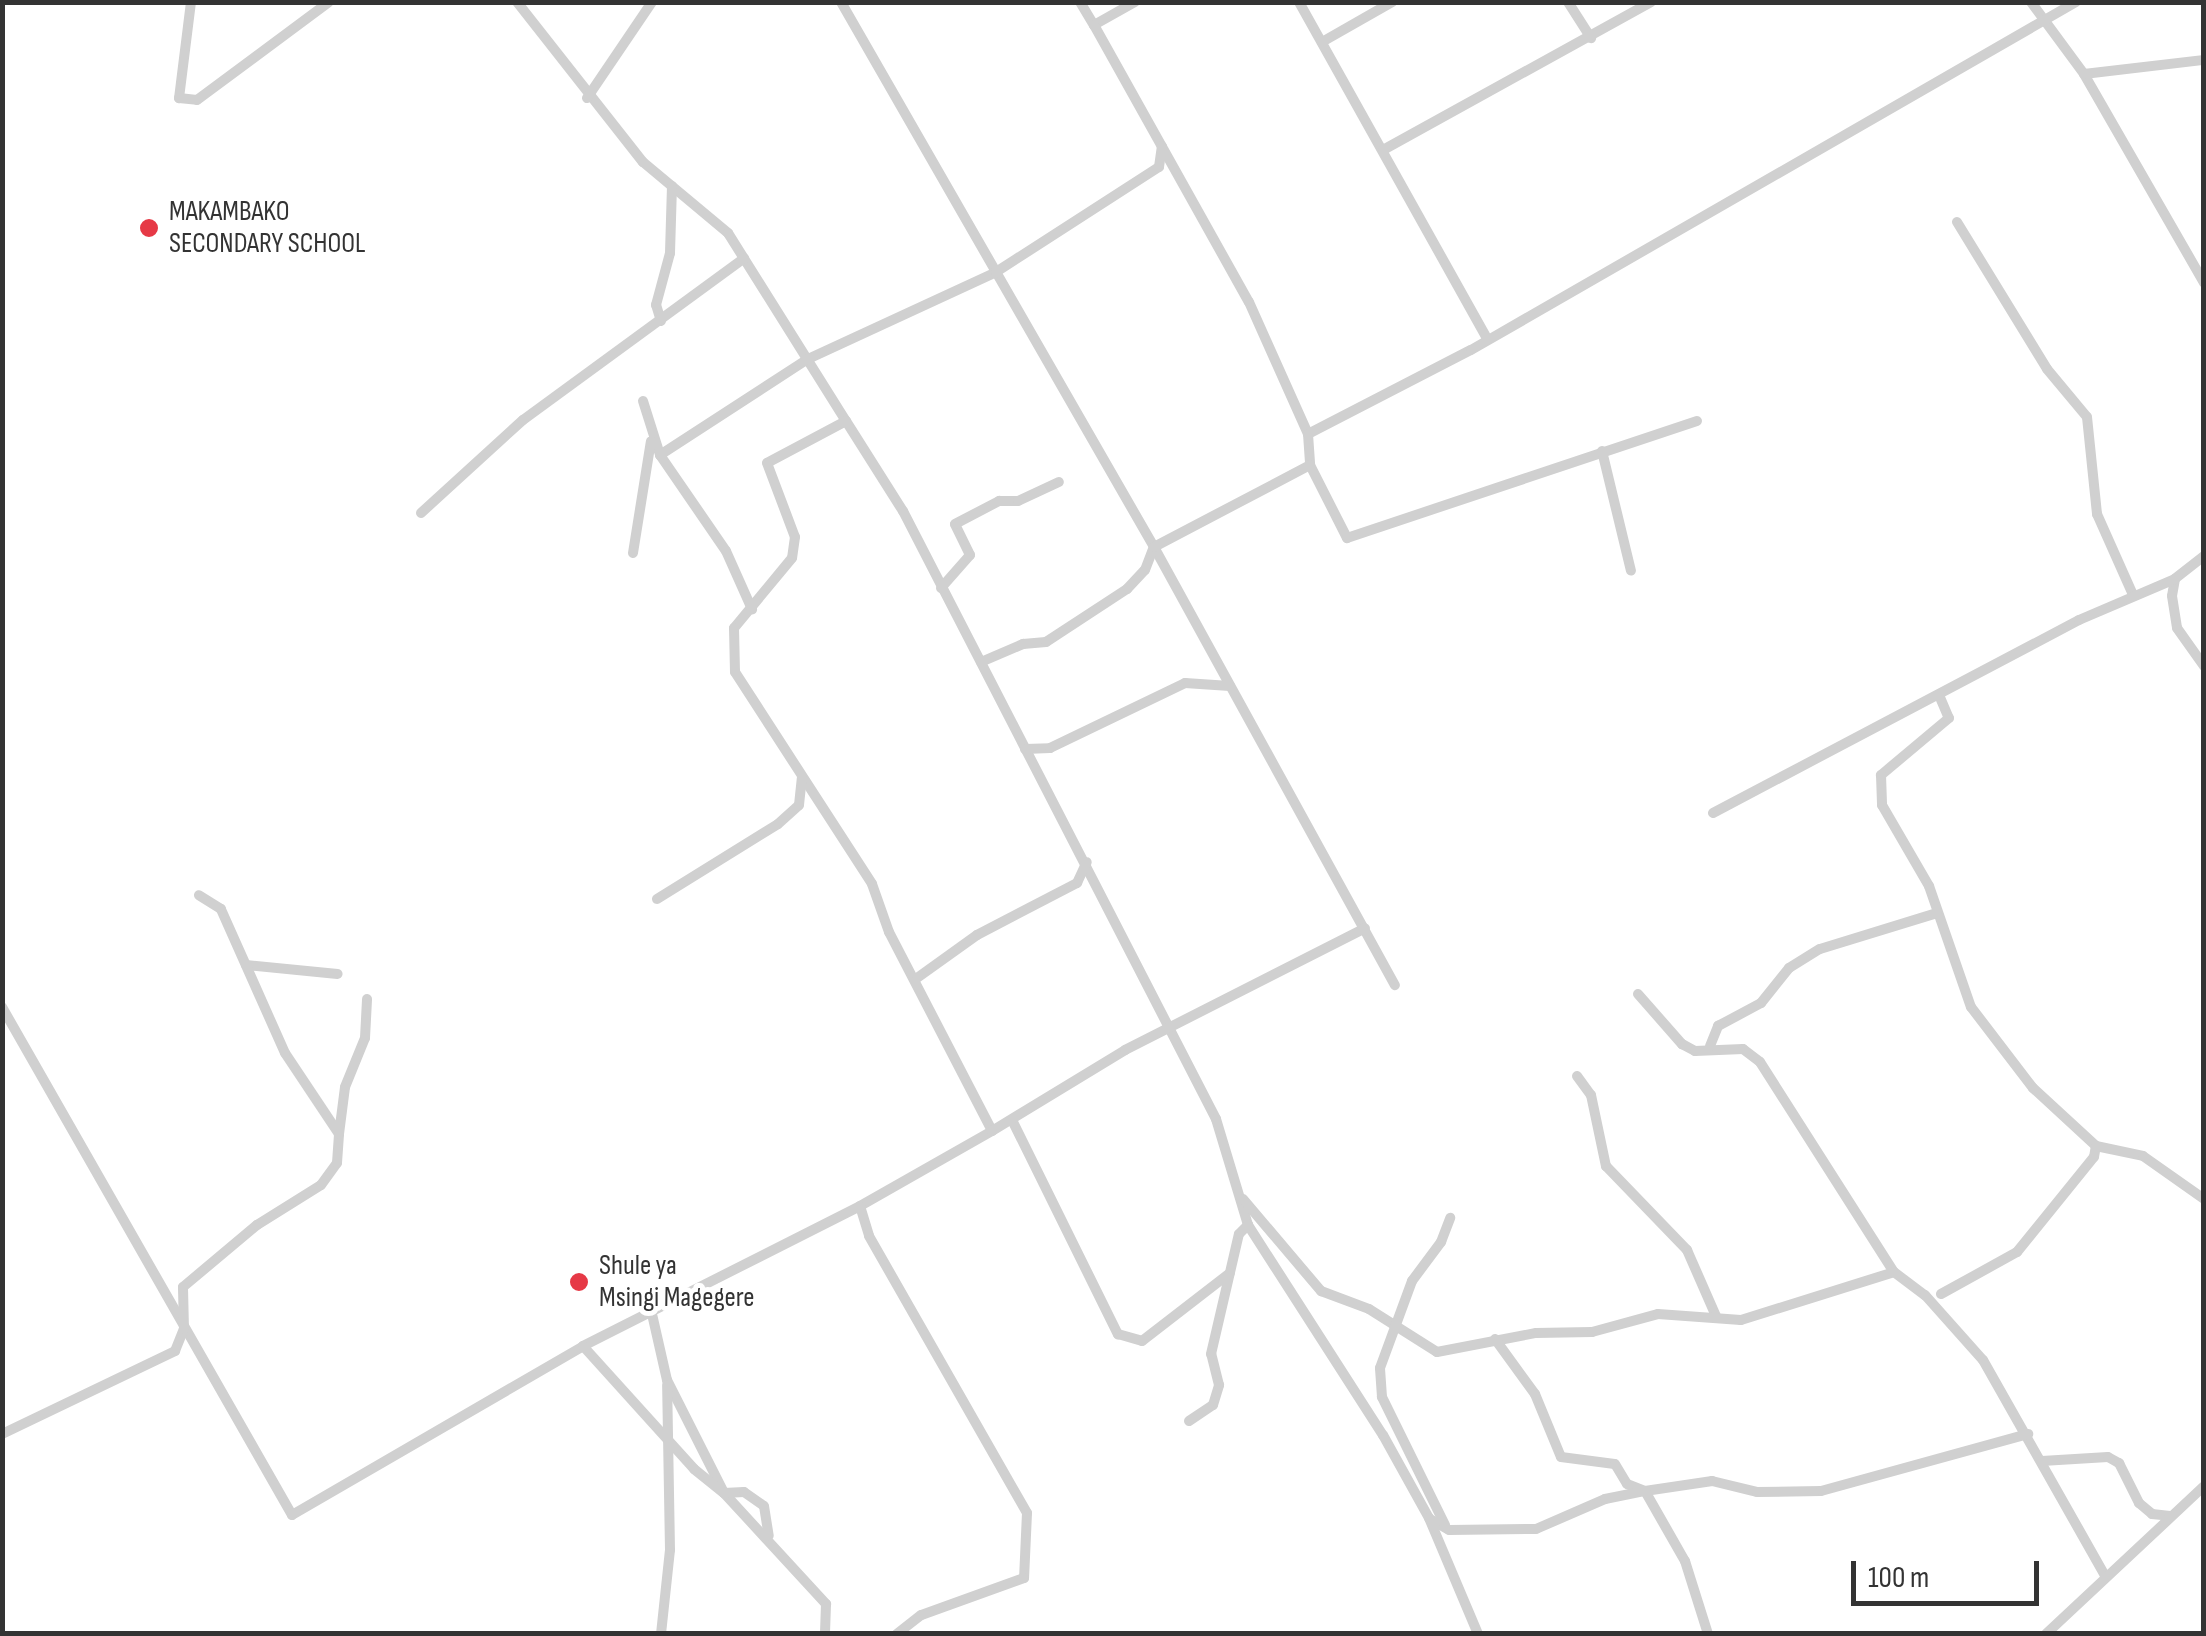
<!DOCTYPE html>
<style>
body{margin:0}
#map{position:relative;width:2206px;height:1636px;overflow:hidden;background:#fff;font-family:"Sofia Sans Condensed",sans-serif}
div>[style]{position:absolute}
.street>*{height:10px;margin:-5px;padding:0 5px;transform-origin:5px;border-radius:5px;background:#d0d0d0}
.dots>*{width:28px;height:28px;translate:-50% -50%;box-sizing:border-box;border:5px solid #fff;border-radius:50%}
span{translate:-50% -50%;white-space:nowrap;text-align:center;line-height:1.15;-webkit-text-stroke:10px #fff;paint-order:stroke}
.poi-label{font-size:28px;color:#333}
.left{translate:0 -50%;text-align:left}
.frame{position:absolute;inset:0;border:5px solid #333;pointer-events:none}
.scale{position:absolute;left:1851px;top:1561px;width:188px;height:45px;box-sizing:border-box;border:5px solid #333;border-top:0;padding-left:12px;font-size:30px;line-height:35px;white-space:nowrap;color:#333;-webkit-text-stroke:8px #fff;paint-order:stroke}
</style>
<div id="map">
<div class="street">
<i style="left:191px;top:2px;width:97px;rotate:97.1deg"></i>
<i style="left:179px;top:98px;width:18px;rotate:6deg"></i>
<i style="left:197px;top:100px;width:164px;rotate:-36.6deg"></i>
<i style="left:517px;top:2px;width:204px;rotate:51.8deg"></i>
<i style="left:643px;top:162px;width:111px;rotate:39.9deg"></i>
<i style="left:728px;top:233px;width:222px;rotate:57.9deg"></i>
<i style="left:846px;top:421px;width:89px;rotate:152deg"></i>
<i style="left:767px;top:463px;width:79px;rotate:69.3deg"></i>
<i style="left:795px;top:537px;width:21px;rotate:98deg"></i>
<i style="left:792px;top:558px;width:91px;rotate:129.6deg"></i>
<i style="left:734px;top:628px;width:44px;rotate:88.7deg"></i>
<i style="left:735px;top:672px;width:252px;rotate:57.1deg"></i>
<i style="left:872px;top:884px;width:51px;rotate:70.5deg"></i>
<i style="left:889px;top:932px;width:224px;rotate:62.6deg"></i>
<i style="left:992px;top:1131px;width:152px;rotate:150.4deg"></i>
<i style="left:860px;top:1206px;width:31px;rotate:73deg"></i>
<i style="left:869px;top:1236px;width:319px;rotate:60.3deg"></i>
<i style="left:1027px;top:1513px;width:65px;rotate:92.6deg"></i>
<i style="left:1024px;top:1578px;width:109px;rotate:160.2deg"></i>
<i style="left:921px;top:1615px;width:31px;rotate:142deg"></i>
<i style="left:841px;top:2px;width:628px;rotate:60.13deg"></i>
<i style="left:1154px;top:547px;width:500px;rotate:61.2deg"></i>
<i style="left:1080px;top:2px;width:27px;rotate:59deg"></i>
<i style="left:1094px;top:25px;width:47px;rotate:-29.3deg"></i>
<i style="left:1299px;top:2px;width:386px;rotate:60.8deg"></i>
<i style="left:1568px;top:2px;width:43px;rotate:57.4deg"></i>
<i style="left:2031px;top:2px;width:89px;rotate:53.6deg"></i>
<i style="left:2084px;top:74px;width:241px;rotate:60.1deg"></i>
<i style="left:1094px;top:25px;width:317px;rotate:60.8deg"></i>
<i style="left:1249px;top:302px;width:145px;rotate:65.9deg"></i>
<i style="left:1308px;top:434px;width:31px;rotate:86deg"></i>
<i style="left:1310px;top:465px;width:82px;rotate:63.1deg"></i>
<i style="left:1347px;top:538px;width:369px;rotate:-18.5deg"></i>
<i style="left:1322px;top:42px;width:81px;rotate:-29.7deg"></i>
<i style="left:2084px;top:74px;width:121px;rotate:-6.7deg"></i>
<i style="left:587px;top:98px;width:116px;rotate:-55.9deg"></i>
<i style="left:1383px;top:150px;width:306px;rotate:-28.9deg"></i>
<i style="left:1957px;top:222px;width:172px;rotate:58.5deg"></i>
<i style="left:2047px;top:369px;width:62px;rotate:50.2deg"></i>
<i style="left:2087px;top:417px;width:98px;rotate:84.1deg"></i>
<i style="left:2097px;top:514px;width:89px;rotate:66deg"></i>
<i style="left:661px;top:321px;width:17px;rotate:-107deg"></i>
<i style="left:656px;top:305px;width:54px;rotate:-74.9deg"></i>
<i style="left:670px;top:253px;width:67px;rotate:-88.3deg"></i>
<i style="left:643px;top:401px;width:57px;rotate:72.5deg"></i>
<i style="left:660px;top:455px;width:116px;rotate:55.5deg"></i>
<i style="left:726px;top:551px;width:64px;rotate:65.9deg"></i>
<i style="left:846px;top:421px;width:107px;rotate:57.7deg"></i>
<i style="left:903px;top:511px;width:684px;rotate:62.76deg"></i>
<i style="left:1216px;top:1119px;width:111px;rotate:73.2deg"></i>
<i style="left:1248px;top:1225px;width:250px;rotate:57.3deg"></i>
<i style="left:1383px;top:1435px;width:95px;rotate:61deg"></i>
<i style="left:1429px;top:1518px;width:126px;rotate:67.1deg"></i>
<i style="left:1308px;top:434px;width:183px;rotate:-27.3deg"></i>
<i style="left:1471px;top:350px;width:698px;rotate:-29.91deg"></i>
<i style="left:1602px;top:451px;width:123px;rotate:76.4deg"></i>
<i style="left:660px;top:455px;width:176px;rotate:-33deg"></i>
<i style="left:808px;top:359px;width:207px;rotate:-24.8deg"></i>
<i style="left:996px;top:272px;width:194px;rotate:-32.8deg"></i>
<i style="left:1159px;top:167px;width:21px;rotate:-82deg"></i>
<i style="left:421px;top:513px;width:138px;rotate:-42.4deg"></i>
<i style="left:523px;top:420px;width:274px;rotate:-36.2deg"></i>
<i style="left:633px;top:553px;width:113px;rotate:-80.9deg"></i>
<i style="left:2204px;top:556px;width:37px;rotate:142deg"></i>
<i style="left:2175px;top:579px;width:17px;rotate:100deg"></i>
<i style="left:2172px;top:596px;width:32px;rotate:81deg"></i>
<i style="left:2177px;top:628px;width:47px;rotate:54.6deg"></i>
<i style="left:941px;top:588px;width:44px;rotate:-48.7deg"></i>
<i style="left:970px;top:555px;width:34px;rotate:-116deg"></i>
<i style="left:955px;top:524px;width:50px;rotate:-27.6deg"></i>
<i style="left:999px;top:501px;width:19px"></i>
<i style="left:1018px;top:501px;width:45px;rotate:-24.9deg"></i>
<i style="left:981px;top:662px;width:46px;rotate:-23.2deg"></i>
<i style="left:1023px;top:644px;width:23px;rotate:-5deg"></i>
<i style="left:1046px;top:642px;width:97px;rotate:-33.2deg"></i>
<i style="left:1127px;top:589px;width:26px;rotate:-47deg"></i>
<i style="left:1145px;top:570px;width:25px;rotate:-69deg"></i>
<i style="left:1154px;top:547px;width:176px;rotate:-27.7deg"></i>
<i style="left:1939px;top:695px;width:25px;rotate:67deg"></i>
<i style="left:1949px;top:718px;width:89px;rotate:140deg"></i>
<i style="left:1881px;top:775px;width:30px;rotate:88deg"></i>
<i style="left:1882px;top:805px;width:94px;rotate:59.9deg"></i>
<i style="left:1929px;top:886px;width:128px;rotate:70.9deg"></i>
<i style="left:1971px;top:1007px;width:102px;rotate:52.6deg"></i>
<i style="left:2033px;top:1088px;width:86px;rotate:42.6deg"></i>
<i style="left:2096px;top:1146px;width:48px;rotate:12deg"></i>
<i style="left:2143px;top:1156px;width:75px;rotate:35.2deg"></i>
<i style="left:1025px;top:749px;width:25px;rotate:-2deg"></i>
<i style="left:1050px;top:748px;width:150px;rotate:-25.7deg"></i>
<i style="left:1185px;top:683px;width:45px;rotate:3.8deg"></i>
<i style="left:1713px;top:813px;width:414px;rotate:-27.8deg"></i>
<i style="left:2079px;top:620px;width:104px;rotate:-23.1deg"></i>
<i style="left:657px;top:899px;width:142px;rotate:-31.8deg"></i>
<i style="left:778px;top:824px;width:28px;rotate:-42deg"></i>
<i style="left:799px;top:805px;width:27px;rotate:-84deg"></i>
<i style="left:246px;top:965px;width:92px;rotate:5.6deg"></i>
<i style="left:917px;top:978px;width:74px;rotate:-35.6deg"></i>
<i style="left:977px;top:935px;width:113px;rotate:-27.5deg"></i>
<i style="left:1077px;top:883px;width:23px;rotate:-65deg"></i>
<i style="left:1638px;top:994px;width:67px;rotate:48.7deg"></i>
<i style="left:1682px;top:1044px;width:15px;rotate:28deg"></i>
<i style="left:1695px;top:1051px;width:48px;rotate:-2.4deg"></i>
<i style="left:1743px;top:1049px;width:21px;rotate:37deg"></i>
<i style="left:1760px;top:1062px;width:249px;rotate:57.5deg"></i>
<i style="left:2px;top:1007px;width:585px;rotate:60.28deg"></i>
<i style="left:292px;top:1515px;width:337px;rotate:-30.1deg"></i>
<i style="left:583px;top:1346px;width:310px;rotate:-26.8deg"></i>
<i style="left:1710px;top:1046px;width:22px;rotate:-68deg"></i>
<i style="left:1718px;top:1026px;width:49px;rotate:-28.1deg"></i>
<i style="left:1761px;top:1003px;width:45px;rotate:-51.3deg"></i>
<i style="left:1789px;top:968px;width:36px;rotate:-32deg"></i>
<i style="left:1820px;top:949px;width:122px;rotate:-17.1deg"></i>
<i style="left:1577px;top:1076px;width:24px;rotate:54deg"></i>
<i style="left:1591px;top:1095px;width:73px;rotate:78.1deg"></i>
<i style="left:1606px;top:1166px;width:117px;rotate:46deg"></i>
<i style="left:1687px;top:1250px;width:72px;rotate:66.3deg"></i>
<i style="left:1013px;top:1122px;width:237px;rotate:63.7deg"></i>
<i style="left:1118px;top:1334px;width:25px;rotate:16deg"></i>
<i style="left:1142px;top:1341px;width:111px;rotate:-37.7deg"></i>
<i style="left:992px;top:1131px;width:156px;rotate:-31.3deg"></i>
<i style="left:1125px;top:1050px;width:269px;rotate:-26.9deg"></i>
<i style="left:339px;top:1134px;width:47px;rotate:-82.7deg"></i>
<i style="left:345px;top:1087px;width:53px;rotate:-67.8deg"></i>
<i style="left:365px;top:1038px;width:39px;rotate:-87deg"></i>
<i style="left:1243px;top:1199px;width:121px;rotate:49.7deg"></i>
<i style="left:1321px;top:1291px;width:51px;rotate:20.6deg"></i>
<i style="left:1369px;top:1309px;width:80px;rotate:32.3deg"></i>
<i style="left:1437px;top:1352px;width:101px;rotate:-10.9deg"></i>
<i style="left:1536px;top:1333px;width:56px;rotate:-1deg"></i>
<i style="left:1592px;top:1332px;width:68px;rotate:-15.3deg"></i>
<i style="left:1658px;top:1314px;width:83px;rotate:4.1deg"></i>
<i style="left:1741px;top:1320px;width:160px;rotate:-17.4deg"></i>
<i style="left:1894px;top:1272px;width:39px;rotate:37deg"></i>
<i style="left:1925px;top:1295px;width:87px;rotate:48.3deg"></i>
<i style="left:1983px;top:1360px;width:246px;rotate:60.5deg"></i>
<i style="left:1941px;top:1294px;width:87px;rotate:-28.9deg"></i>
<i style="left:2017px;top:1252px;width:122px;rotate:-51deg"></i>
<i style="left:2094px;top:1157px;width:11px;rotate:-80deg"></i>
<i style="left:652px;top:1314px;width:68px;rotate:77.2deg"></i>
<i style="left:667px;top:1380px;width:127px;rotate:63.2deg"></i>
<i style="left:724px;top:1493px;width:151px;rotate:47.4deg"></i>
<i style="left:826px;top:1604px;width:30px;rotate:92deg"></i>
<i style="left:1495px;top:1339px;width:68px;rotate:54deg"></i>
<i style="left:1535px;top:1394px;width:68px;rotate:67.6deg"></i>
<i style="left:1561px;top:1457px;width:54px;rotate:7.4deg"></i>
<i style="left:1615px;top:1464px;width:23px;rotate:59deg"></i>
<i style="left:1627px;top:1484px;width:19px;rotate:21deg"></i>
<i style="left:1645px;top:1491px;width:68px;rotate:-8.5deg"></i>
<i style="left:1712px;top:1481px;width:46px;rotate:13.7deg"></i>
<i style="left:1757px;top:1492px;width:64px;rotate:-0.9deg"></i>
<i style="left:1821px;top:1491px;width:215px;rotate:-15.4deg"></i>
<i style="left:583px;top:1346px;width:166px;rotate:47.9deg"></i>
<i style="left:694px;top:1469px;width:38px;rotate:39deg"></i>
<i style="left:724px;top:1493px;width:20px;rotate:-3deg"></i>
<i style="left:744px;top:1492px;width:24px;rotate:35deg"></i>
<i style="left:764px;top:1506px;width:30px;rotate:81deg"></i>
<i style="left:1189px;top:1421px;width:29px;rotate:-34deg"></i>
<i style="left:1213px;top:1405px;width:21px;rotate:-73deg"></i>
<i style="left:1219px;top:1385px;width:32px;rotate:-104deg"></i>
<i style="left:1211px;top:1354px;width:123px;rotate:-76.9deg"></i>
<i style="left:1239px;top:1234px;width:13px;rotate:-45deg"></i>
<i style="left:2px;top:1434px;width:192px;rotate:-25.6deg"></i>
<i style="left:175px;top:1351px;width:24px;rotate:-68deg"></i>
<i style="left:184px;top:1329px;width:42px;rotate:-91.4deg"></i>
<i style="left:183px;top:1287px;width:97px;rotate:-40deg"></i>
<i style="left:257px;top:1225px;width:75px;rotate:-32deg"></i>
<i style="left:321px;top:1185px;width:27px;rotate:-54deg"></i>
<i style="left:337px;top:1163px;width:29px;rotate:-86deg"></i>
<i style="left:339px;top:1134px;width:97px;rotate:-123.7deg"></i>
<i style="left:285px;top:1053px;width:158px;rotate:-114deg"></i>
<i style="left:221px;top:909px;width:26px;rotate:-148deg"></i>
<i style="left:2042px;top:1461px;width:66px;rotate:-3.5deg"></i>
<i style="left:2108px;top:1457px;width:13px;rotate:29deg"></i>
<i style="left:2119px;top:1463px;width:45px;rotate:63.4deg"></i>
<i style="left:2139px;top:1503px;width:17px;rotate:40deg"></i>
<i style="left:2152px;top:1514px;width:18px;rotate:6deg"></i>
<i style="left:1430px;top:1519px;width:22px;rotate:30deg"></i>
<i style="left:1449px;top:1530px;width:87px;rotate:-0.7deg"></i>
<i style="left:1536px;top:1529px;width:75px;rotate:-23.5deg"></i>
<i style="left:1605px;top:1499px;width:41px;rotate:-11.3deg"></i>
<i style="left:1645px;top:1491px;width:81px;rotate:60.3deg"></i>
<i style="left:1685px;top:1561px;width:77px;rotate:72.5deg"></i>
<i style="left:1445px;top:1525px;width:143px;rotate:-116.2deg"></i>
<i style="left:1382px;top:1397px;width:29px;rotate:-94deg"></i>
<i style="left:1380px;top:1368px;width:93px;rotate:-69.8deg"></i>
<i style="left:1412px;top:1281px;width:49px;rotate:-53.4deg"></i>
<i style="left:1441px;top:1242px;width:26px;rotate:-69deg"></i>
<i style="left:661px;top:1634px;width:84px;rotate:-83.9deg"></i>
<i style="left:670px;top:1550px;width:165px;rotate:-91deg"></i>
<i style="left:2046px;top:1634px;width:216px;rotate:-43.1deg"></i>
</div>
<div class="dots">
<i style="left:149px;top:228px;background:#e63946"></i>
<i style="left:579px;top:1282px;background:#e63946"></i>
</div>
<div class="poi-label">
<span class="left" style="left:169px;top:228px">MAKAMBAKO<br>SECONDARY SCHOOL</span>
<span class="left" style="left:599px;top:1282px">Shule ya<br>Msingi Magegere</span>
</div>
<div class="frame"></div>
<div class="scale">100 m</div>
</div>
